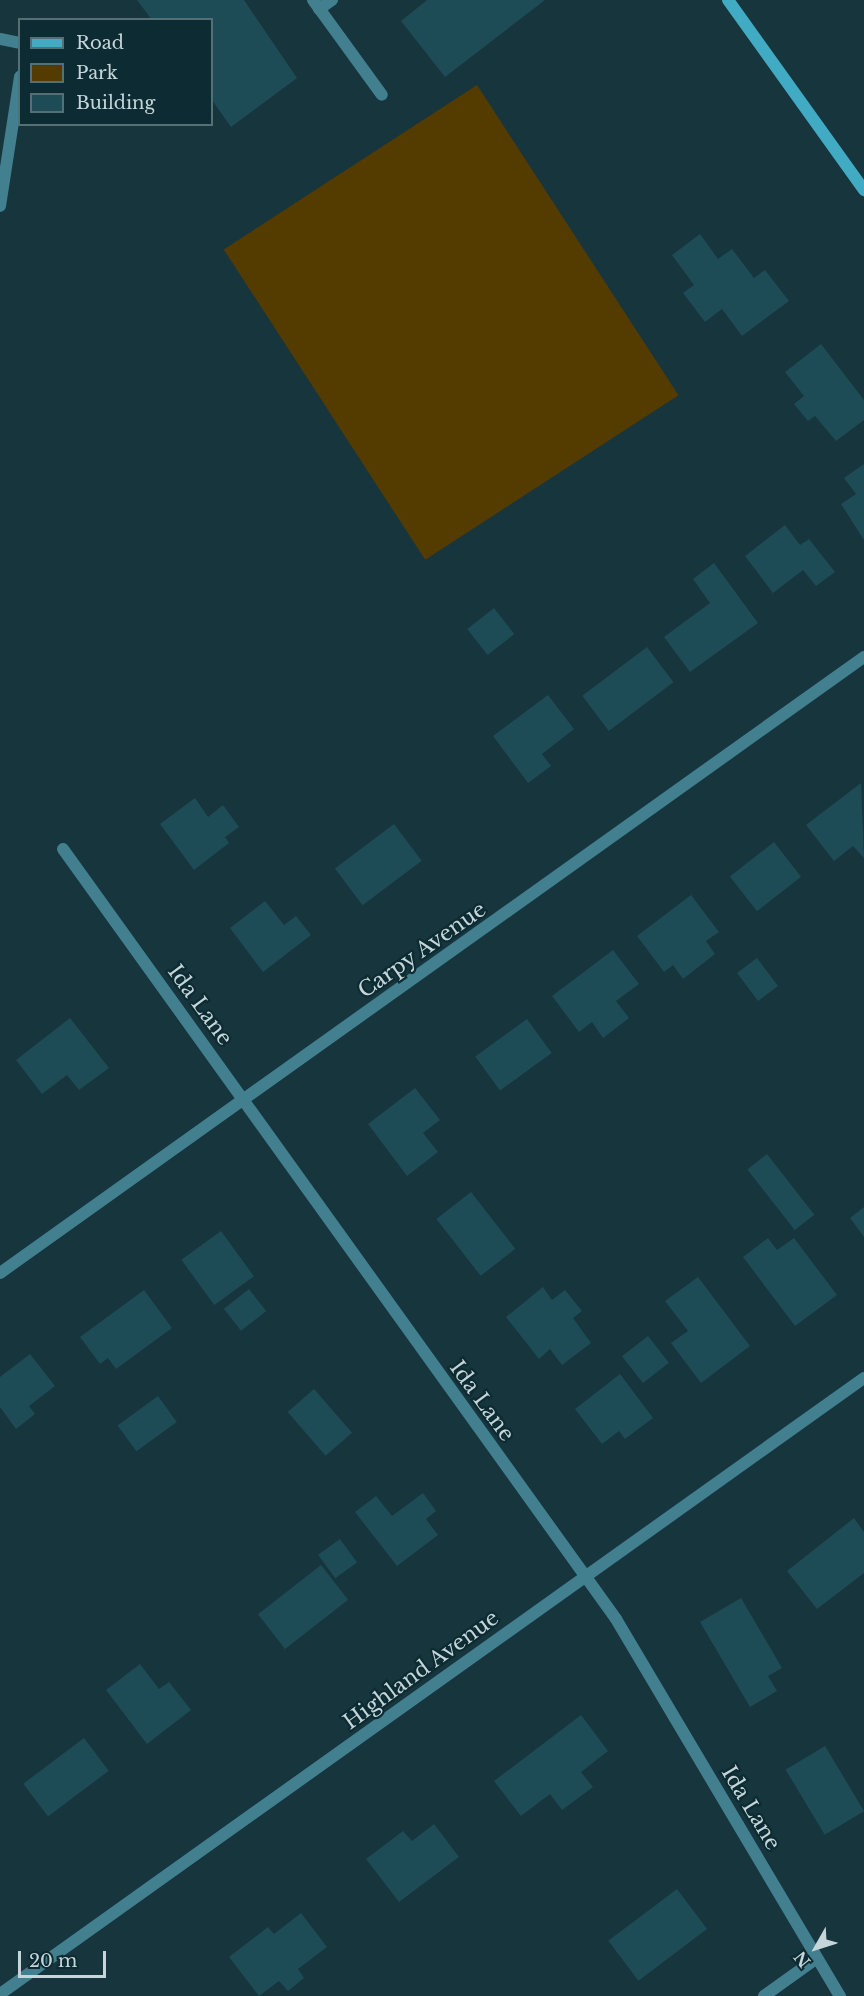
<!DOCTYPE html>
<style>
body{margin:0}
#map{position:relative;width:864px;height:1996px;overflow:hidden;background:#17353d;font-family:"Libre Baskerville",serif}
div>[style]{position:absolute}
.green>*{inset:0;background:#543b00;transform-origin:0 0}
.building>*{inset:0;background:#1d4c57;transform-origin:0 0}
.lane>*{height:12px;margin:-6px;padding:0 6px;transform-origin:6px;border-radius:6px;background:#427f8f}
.street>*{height:12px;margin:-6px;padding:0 6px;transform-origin:6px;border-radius:6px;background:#427f8f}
.secondary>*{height:12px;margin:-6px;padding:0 6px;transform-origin:6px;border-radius:6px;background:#41abc4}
span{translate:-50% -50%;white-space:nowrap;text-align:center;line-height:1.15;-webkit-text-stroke:4.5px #0c2b32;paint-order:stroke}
.street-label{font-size:21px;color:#c5d5da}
.legend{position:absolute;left:18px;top:18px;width:195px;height:108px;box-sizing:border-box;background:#0c2b32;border:2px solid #566f75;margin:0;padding:8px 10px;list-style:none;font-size:18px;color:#c5d5da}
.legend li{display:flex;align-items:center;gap:12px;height:30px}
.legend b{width:30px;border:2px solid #566f75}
.north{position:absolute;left:786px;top:1918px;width:60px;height:60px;-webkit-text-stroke:4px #0c2b32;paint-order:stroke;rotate:231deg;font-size:16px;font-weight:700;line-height:24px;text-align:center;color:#c5d5da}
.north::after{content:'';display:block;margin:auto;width:21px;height:27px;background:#c5d5da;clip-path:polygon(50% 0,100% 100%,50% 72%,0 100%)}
.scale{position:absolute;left:18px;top:1951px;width:88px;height:27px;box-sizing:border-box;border:3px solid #c5d5da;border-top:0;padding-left:8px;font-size:18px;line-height:21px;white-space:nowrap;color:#c5d5da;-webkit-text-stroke:4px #0c2b32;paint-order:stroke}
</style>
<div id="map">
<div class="green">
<i style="left:477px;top:85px;width:370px;height:302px;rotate:57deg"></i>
</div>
<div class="building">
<i style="clip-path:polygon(137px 0,244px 0,297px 78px,231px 127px,212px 100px,212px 20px,152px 20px)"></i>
<i style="clip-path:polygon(427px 0,545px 0,445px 77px,401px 21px)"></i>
<i style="clip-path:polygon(700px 234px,718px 259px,732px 249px,754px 278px,765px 270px,789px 301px,742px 336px,722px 309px,705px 322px,683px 293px,694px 285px,672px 255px)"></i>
<i style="clip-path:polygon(821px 344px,864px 400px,864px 420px,836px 441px,815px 416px,808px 421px,794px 404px,804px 396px,785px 372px)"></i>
<i style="clip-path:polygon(864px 464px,864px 540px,841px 504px,856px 494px,844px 478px)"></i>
<i style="clip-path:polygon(785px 525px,800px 545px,809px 539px,835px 572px,816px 586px,803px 570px,773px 593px,745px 556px)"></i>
<i style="clip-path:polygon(714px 563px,758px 623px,690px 672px,664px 637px,710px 603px,693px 579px)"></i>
<i style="left:494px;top:608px;width:33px;height:34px;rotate:52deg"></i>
<i style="left:647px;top:647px;width:44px;height:81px;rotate:53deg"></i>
<i style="clip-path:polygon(548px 695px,574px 729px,542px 754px,551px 766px,528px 783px,493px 736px)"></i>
<i style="clip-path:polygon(861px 783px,864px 858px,853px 846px,834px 861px,806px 825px)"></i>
<i style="clip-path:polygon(195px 798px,208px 817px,223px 805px,239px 827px,225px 837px,229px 843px,194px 870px,160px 824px)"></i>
<i style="left:394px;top:824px;width:46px;height:74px;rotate:53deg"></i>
<i style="left:774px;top:842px;width:44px;height:56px;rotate:52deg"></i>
<i style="clip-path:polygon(691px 895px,719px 932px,706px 941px,715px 954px,683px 979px,673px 965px,664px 972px,637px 936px)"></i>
<i style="clip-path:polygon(265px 901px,284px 925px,296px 916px,311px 935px,263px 972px,230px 928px)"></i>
<i style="clip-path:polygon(613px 950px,639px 984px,616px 1001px,629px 1018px,603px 1038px,592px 1022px,579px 1032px,552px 996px)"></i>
<i style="left:757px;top:958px;width:35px;height:25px;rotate:53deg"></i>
<i style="clip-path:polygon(70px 1018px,109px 1068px,79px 1090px,67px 1075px,42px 1094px,16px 1060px)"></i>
<i style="left:527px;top:1019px;width:42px;height:64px;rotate:54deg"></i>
<i style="clip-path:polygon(415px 1088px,440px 1120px,423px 1133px,438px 1152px,407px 1176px,368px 1124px)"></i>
<i style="left:767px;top:1154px;width:77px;height:25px;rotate:52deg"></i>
<i style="left:471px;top:1192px;width:72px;height:44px;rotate:52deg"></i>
<i style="clip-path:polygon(864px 1207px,864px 1237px,850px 1218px)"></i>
<i style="left:221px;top:1231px;width:56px;height:49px;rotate:54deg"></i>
<i style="clip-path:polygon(768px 1238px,777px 1250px,794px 1238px,837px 1295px,795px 1326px,743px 1257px)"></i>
<i style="clip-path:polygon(698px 1277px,750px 1346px,701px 1383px,671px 1343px,688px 1331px,665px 1301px)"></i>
<i style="clip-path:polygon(543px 1287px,552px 1300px,565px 1290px,582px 1311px,573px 1318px,591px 1343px,562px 1365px,550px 1349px,539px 1359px,506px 1317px)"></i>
<i style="left:249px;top:1289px;width:28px;height:32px;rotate:52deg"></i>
<i style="clip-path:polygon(144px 1290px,172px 1328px,116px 1369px,108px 1358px,100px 1364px,80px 1337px)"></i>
<i style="left:648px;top:1336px;width:34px;height:33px;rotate:52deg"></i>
<i style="clip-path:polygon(30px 1354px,55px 1386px,29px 1406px,35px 1414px,16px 1429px,0 1407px,0 1377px)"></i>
<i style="clip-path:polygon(620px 1374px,653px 1418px,625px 1439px,619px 1431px,602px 1444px,575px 1409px)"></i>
<i style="left:314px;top:1389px;width:58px;height:35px;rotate:49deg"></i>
<i style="left:158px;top:1396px;width:32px;height:50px;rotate:54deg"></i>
<i style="clip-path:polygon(423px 1493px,436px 1511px,426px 1519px,438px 1535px,397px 1566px,355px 1512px,376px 1496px,392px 1516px)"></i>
<i style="clip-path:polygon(854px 1518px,864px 1532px,864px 1573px,817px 1609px,787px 1571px)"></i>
<i style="left:340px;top:1539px;width:29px;height:27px;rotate:54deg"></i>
<i style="left:321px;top:1565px;width:44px;height:80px;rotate:52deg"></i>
<i style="clip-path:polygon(741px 1598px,782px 1668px,768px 1676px,777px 1691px,750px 1707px,700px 1622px)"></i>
<i style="clip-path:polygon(140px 1664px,159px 1689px,169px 1682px,191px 1710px,147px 1744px,106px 1690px)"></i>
<i style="clip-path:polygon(581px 1715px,608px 1751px,581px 1772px,593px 1787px,562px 1810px,550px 1794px,521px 1816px,494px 1781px)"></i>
<i style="left:84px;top:1738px;width:41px;height:76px;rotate:53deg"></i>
<i style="left:825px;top:1746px;width:76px;height:46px;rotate:59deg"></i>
<i style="clip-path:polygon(434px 1824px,459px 1857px,399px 1902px,366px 1859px,403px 1831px,412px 1841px)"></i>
<i style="left:677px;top:1889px;width:50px;height:86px;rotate:53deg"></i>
<i style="clip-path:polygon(301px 1913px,327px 1947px,298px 1969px,304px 1978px,288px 1991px,279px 1981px,259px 1996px,229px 1957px,268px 1927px,274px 1934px)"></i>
</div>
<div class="lane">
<i style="left:313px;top:0;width:117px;rotate:54deg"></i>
<i style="left:319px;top:9px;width:16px;rotate:-35deg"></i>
<i style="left:0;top:39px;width:20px;rotate:11deg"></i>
<i style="left:0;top:206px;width:131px;rotate:-81.2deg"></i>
</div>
<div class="street">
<i style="left:63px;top:849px;width:948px;rotate:54.31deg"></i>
<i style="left:616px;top:1619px;width:439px;rotate:59.3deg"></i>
<i style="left:0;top:1273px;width:1061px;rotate:-35.49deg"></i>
<i style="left:0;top:1994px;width:1061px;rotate:-35.49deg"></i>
<i style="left:764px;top:1996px;width:65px;rotate:-35.6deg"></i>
</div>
<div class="secondary">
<i style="left:728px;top:0;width:234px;rotate:54.4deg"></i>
</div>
<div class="street-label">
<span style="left:422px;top:950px;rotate:-35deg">Carpy Avenue</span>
<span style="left:200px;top:1005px;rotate:54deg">Ida Lane</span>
<span style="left:482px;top:1401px;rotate:54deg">Ida Lane</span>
<span style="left:421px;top:1670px;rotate:-36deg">Highland Avenue</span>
<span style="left:751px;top:1808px;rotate:59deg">Ida Lane</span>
</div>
<ul class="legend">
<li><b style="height:8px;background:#41abc4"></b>Road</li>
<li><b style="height:16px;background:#543b00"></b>Park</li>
<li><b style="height:16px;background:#1d4c57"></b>Building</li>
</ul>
<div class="north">N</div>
<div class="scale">20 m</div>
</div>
